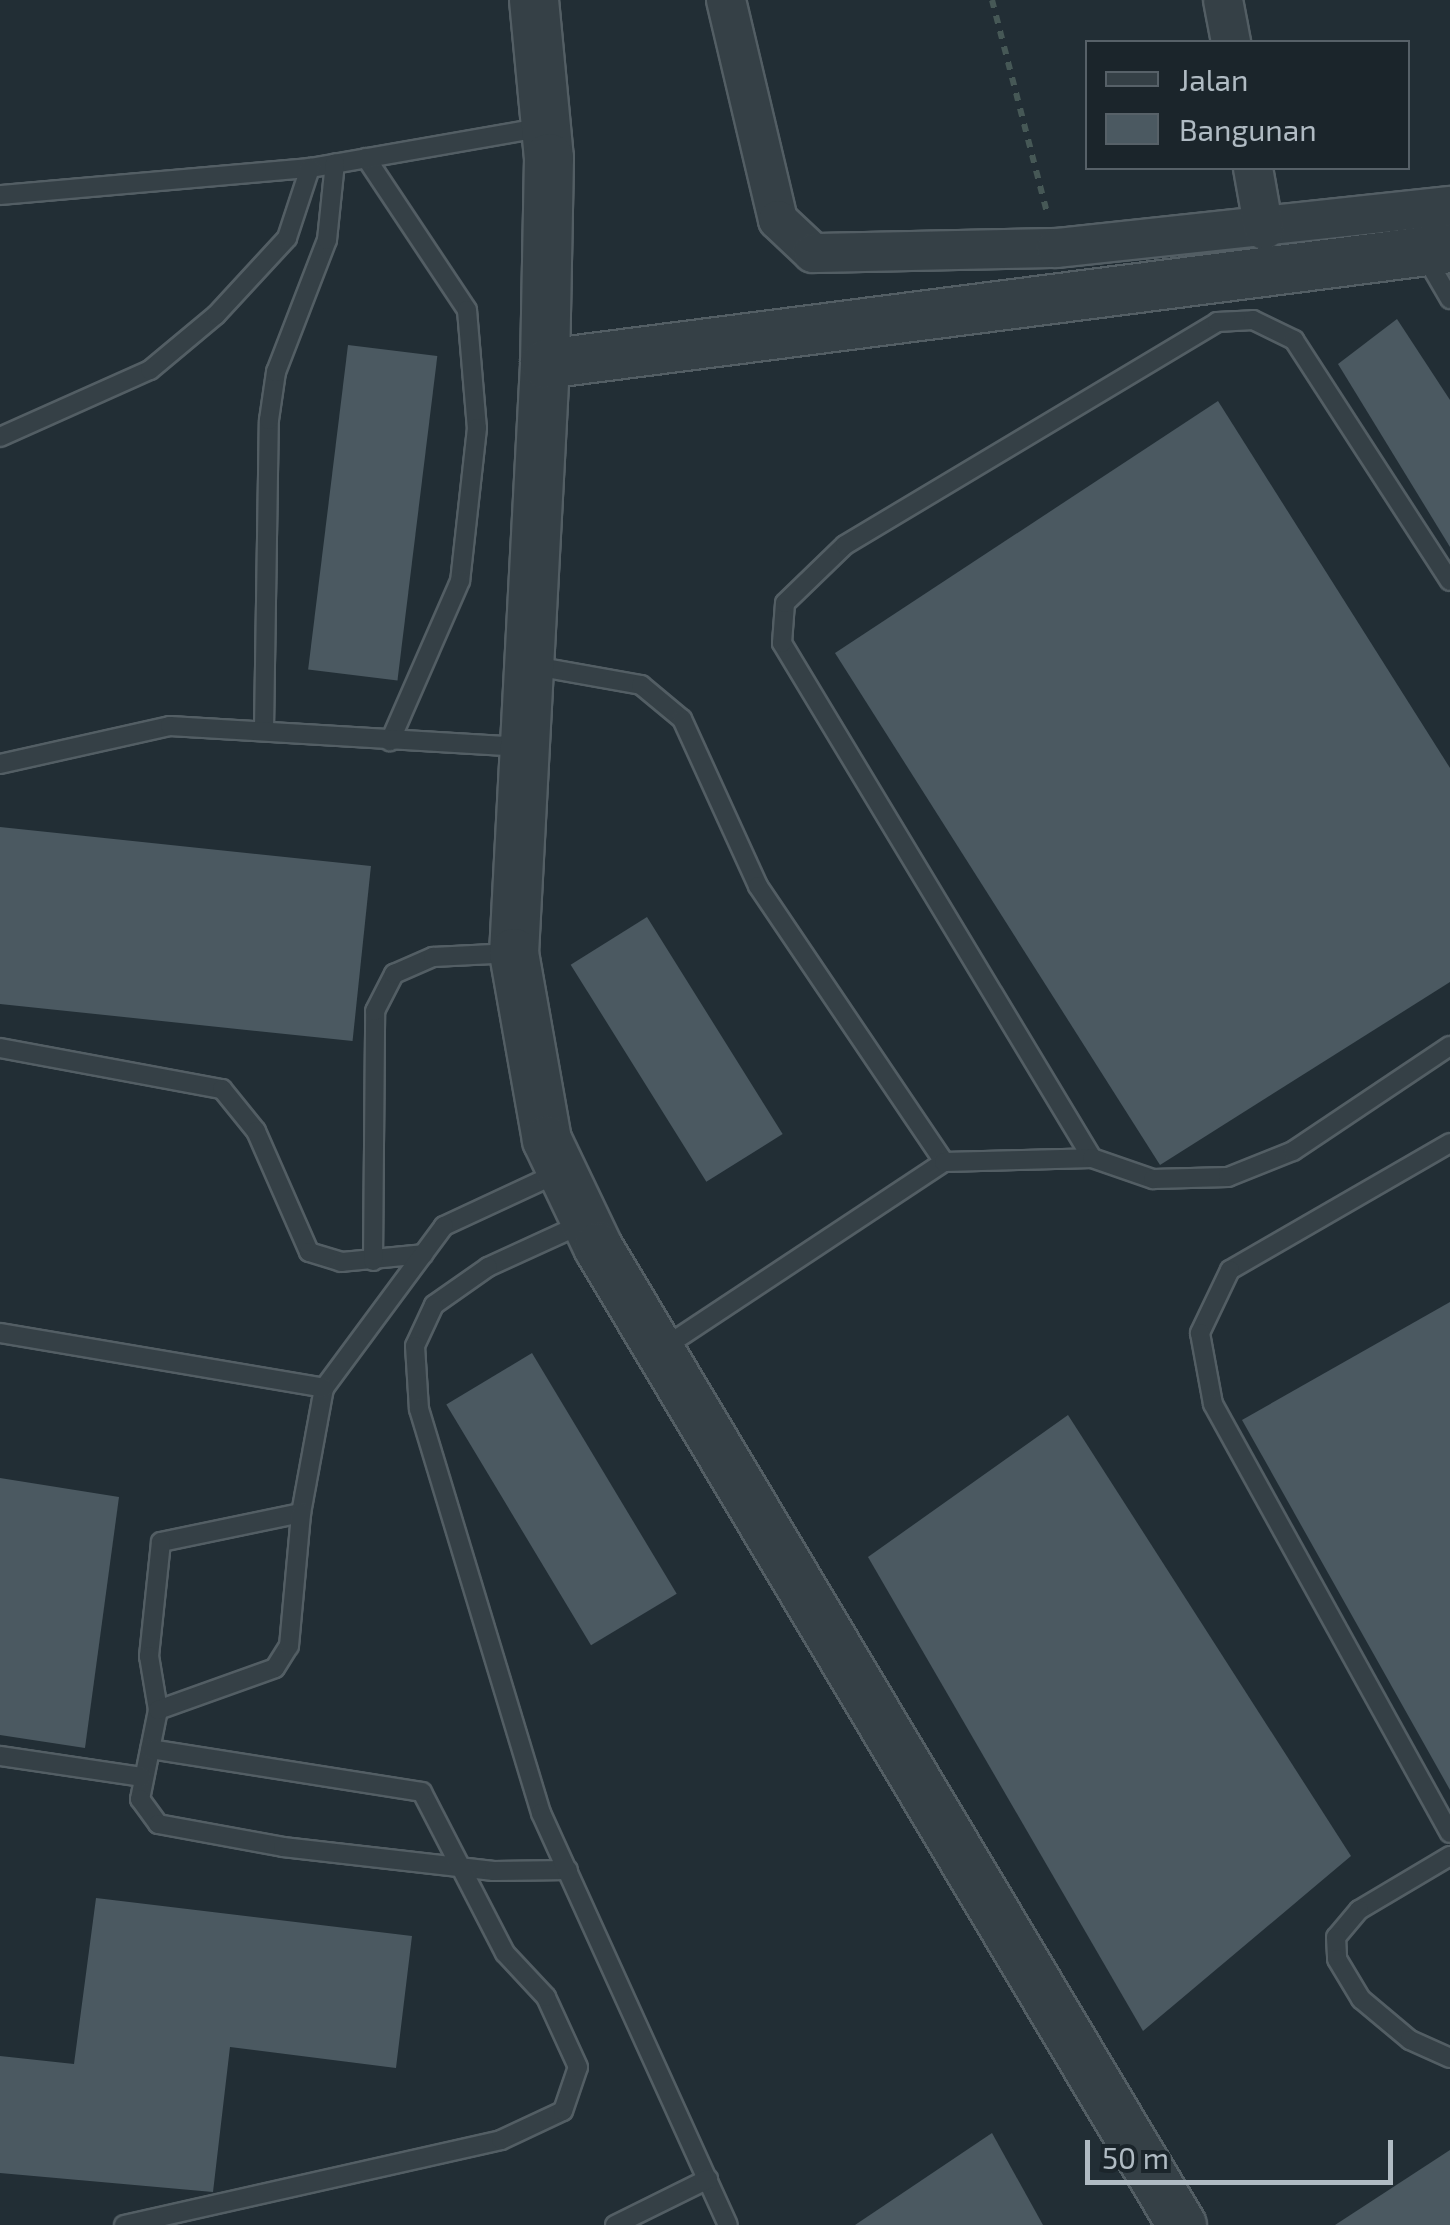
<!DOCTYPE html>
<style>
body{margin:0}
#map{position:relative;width:1450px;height:2225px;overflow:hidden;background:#222e35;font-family:"Exo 2",sans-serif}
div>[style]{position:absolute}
.building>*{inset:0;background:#4b5961;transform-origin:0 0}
.path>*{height:6px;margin-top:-3px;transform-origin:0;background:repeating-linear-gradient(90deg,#465856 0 8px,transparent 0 16px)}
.roads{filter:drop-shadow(2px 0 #535e64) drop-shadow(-2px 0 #535e64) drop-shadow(0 2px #535e64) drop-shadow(0 -2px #535e64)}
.service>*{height:18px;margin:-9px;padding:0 9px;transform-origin:9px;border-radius:9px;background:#354046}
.minor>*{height:38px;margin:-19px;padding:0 19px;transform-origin:19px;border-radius:19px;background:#354046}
.tertiary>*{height:48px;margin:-24px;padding:0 24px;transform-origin:24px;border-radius:24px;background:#354046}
span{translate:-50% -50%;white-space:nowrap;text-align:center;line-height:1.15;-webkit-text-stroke:8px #1b252b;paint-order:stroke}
.legend{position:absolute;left:1085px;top:40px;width:325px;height:130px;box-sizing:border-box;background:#1b252b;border:2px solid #576168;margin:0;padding:12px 18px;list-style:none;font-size:30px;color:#b0bbc3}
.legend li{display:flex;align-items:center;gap:20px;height:50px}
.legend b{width:50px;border:2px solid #576168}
.scale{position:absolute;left:1085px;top:2140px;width:308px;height:45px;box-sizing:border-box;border:5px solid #b0bbc3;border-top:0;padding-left:12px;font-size:30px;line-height:35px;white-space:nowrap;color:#b0bbc3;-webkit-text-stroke:8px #1b252b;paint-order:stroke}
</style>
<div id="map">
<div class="building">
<i style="clip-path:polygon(1397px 319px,1450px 400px,1450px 547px,1338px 364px)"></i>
<i style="left:348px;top:345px;width:90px;height:327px;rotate:7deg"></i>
<i style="clip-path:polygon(1218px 401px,1450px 768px,1450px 982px,1160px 1165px,835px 653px)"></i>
<i style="left:0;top:827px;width:373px;height:176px;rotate:6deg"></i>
<i style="left:647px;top:917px;width:256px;height:90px;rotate:58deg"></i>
<i style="clip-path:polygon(1450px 1302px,1450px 1790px,1242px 1420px)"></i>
<i style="left:532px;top:1353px;width:281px;height:100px;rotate:59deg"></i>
<i style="clip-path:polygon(1068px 1415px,1351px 1856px,1143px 2031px,868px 1557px)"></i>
<i style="clip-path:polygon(0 1478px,119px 1497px,85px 1748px,0 1735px)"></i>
<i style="clip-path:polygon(96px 1898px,412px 1936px,396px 2068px,230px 2047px,213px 2192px,0 2173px,0 2056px,74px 2064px)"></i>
<i style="clip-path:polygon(992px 2133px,1043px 2225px,855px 2225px)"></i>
<i style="clip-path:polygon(1450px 2150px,1450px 2225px,1335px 2225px)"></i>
</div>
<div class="path">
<i style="left:992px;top:0;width:219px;rotate:75.5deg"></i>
</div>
<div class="roads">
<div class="service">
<i style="left:366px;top:158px;width:182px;rotate:56.4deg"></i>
<i style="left:467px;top:310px;width:118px;rotate:85.2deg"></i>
<i style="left:477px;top:428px;width:154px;rotate:96.3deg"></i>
<i style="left:460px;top:581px;width:175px;rotate:113.6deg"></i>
<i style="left:0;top:195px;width:311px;rotate:-5deg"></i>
<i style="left:310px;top:168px;width:239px;rotate:-9.9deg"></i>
<i style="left:1425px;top:256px;width:50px;rotate:59.8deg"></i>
<i style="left:0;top:437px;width:164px;rotate:-24.1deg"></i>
<i style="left:150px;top:370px;width:86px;rotate:-39.8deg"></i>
<i style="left:216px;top:315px;width:105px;rotate:-47.3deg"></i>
<i style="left:287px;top:238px;width:74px;rotate:-71.8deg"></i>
<i style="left:529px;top:665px;width:114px;rotate:10.1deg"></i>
<i style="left:641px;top:685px;width:53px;rotate:39.7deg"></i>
<i style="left:682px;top:719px;width:183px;rotate:65.5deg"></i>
<i style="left:758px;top:886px;width:333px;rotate:56deg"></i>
<i style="left:264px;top:729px;width:309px;rotate:-89.1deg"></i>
<i style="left:269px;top:420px;width:49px;rotate:-81.7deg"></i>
<i style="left:276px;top:372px;width:142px;rotate:-68.9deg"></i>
<i style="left:327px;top:240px;width:77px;rotate:-84.1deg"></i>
<i style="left:0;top:764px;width:174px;rotate:-12.6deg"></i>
<i style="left:170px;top:726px;width:351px;rotate:3.4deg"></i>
<i style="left:0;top:1048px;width:226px;rotate:10.5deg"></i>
<i style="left:222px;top:1089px;width:54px;rotate:51deg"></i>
<i style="left:256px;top:1131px;width:132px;rotate:66.3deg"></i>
<i style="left:309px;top:1252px;width:34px;rotate:17deg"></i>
<i style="left:341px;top:1262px;width:83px;rotate:-5.5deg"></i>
<i style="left:1450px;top:1143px;width:254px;rotate:150deg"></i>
<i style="left:1230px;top:1270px;width:70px;rotate:115.5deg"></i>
<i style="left:1200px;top:1333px;width:72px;rotate:79.6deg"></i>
<i style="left:1213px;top:1404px;width:490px;rotate:61.1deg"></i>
<i style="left:1092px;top:1158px;width:601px;rotate:-121.05deg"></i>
<i style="left:782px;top:643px;width:40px;rotate:-85.7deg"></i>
<i style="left:785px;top:603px;width:83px;rotate:-44deg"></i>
<i style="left:845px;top:545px;width:434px;rotate:-30.9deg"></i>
<i style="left:1217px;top:322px;width:36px;rotate:-3deg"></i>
<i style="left:1253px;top:320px;width:46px;rotate:26deg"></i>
<i style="left:1294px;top:340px;width:287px;rotate:57.1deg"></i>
<i style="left:558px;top:1173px;width:126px;rotate:155.1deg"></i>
<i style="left:444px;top:1226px;width:202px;rotate:126.5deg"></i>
<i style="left:324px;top:1388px;width:127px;rotate:100.4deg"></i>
<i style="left:301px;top:1513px;width:143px;rotate:168.3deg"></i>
<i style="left:161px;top:1542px;width:115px;rotate:96deg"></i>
<i style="left:149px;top:1656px;width:55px;rotate:80.5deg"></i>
<i style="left:158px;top:1710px;width:91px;rotate:101.4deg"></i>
<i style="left:140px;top:1799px;width:31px;rotate:54deg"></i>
<i style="left:158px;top:1824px;width:127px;rotate:10.4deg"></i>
<i style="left:283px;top:1847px;width:212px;rotate:6.5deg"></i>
<i style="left:494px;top:1871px;width:74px;rotate:-0.8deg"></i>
<i style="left:584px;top:1223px;width:106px;rotate:155.4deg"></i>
<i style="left:488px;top:1267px;width:66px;rotate:144.9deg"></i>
<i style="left:434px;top:1305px;width:45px;rotate:114.9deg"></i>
<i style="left:415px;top:1346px;width:63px;rotate:86.4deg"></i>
<i style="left:419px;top:1409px;width:422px;rotate:73.2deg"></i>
<i style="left:541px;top:1813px;width:452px;rotate:65.6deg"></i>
<i style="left:373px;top:1261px;width:250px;rotate:-89.5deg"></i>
<i style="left:375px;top:1011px;width:42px;rotate:-62.8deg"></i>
<i style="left:394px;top:974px;width:43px;rotate:-23.6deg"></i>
<i style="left:433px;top:957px;width:80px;rotate:-2.9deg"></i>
<i style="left:0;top:1333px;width:329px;rotate:9.6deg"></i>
<i style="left:660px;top:1350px;width:341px;rotate:-33.5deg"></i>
<i style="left:944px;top:1162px;width:148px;rotate:-1.5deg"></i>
<i style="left:1092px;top:1158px;width:65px;rotate:19deg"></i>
<i style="left:1153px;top:1179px;width:75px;rotate:-1.5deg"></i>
<i style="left:1228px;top:1177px;width:70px;rotate:-21.8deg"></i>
<i style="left:1293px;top:1151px;width:189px;rotate:-33.8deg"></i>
<i style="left:158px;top:1710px;width:124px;rotate:-19.7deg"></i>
<i style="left:275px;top:1668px;width:26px;rotate:-58deg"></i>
<i style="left:289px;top:1646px;width:134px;rotate:-84.8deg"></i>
<i style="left:0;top:1756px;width:144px;rotate:8.4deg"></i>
<i style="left:1450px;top:1856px;width:106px;rotate:149.3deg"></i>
<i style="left:1359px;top:1910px;width:35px;rotate:130deg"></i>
<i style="left:1336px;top:1937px;width:22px;rotate:87deg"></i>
<i style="left:1337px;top:1959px;width:47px;rotate:59deg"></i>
<i style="left:1361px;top:1999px;width:64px;rotate:39.9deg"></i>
<i style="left:1410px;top:2040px;width:44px;rotate:24.2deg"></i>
<i style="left:124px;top:2225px;width:386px;rotate:-12.7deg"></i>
<i style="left:501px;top:2140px;width:68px;rotate:-25.1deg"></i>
<i style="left:563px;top:2111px;width:46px;rotate:-71.2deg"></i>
<i style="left:578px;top:2067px;width:77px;rotate:-114.6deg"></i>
<i style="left:546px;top:1997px;width:60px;rotate:-133deg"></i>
<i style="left:505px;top:1953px;width:181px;rotate:-117.3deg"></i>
<i style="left:422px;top:1792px;width:275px;rotate:-171deg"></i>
<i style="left:615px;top:2225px;width:104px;rotate:-26.3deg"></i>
</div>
<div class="minor">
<i style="left:726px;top:0;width:226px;rotate:76.7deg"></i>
<i style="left:778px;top:220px;width:48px;rotate:43.3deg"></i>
<i style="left:813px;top:253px;width:243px;rotate:-1.2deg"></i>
<i style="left:1056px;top:248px;width:396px;rotate:-6.1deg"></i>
<i style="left:1223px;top:0;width:43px;rotate:79.2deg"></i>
<i style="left:1253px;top:168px;width:63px;rotate:79.9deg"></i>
</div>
<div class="tertiary">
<i style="left:534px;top:0;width:159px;rotate:84.6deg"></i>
<i style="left:549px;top:158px;width:206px;rotate:91.1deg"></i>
<i style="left:545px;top:364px;width:590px;rotate:93.01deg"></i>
<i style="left:514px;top:953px;width:190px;rotate:80deg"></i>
<i style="left:547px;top:1140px;width:119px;rotate:64.5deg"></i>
<i style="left:598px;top:1247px;width:1139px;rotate:59.16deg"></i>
<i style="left:545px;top:364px;width:912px;rotate:-7.3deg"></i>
</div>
</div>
<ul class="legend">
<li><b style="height:12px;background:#354046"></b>Jalan</li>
<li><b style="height:28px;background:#4b5961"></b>Bangunan</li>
</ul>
<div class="scale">50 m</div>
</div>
